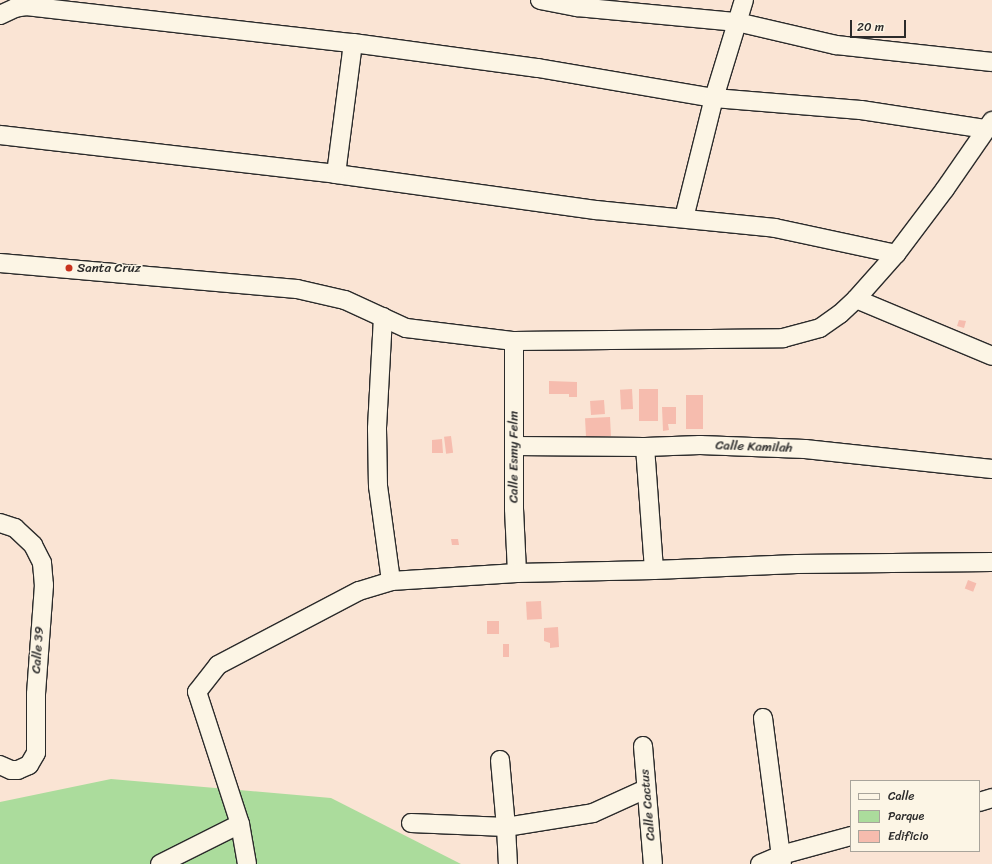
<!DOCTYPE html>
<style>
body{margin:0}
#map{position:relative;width:992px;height:864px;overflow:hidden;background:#fae4d4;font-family:Sriracha,sans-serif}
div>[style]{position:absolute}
.green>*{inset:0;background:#abdc9c}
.building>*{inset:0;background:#f6bcae;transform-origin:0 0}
.roads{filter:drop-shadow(1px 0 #2b2b2b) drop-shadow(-1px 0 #2b2b2b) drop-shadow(0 1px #2b2b2b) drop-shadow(0 -1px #2b2b2b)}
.minor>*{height:18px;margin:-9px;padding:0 9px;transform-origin:9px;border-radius:9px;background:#fcf5e5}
.dots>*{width:11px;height:11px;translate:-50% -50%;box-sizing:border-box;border:2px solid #fcf5e5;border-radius:50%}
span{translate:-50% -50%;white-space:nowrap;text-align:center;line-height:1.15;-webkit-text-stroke:3px #fcf5e5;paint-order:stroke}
.poi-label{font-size:13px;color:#2b2b2b}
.left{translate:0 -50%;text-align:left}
.street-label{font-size:13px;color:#2b2b2b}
.legend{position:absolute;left:850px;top:780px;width:130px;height:72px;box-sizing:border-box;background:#fcf5e5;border:1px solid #a8a49b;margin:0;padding:5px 7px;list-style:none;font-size:12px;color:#2b2b2b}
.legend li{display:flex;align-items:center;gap:8px;height:20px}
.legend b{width:20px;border:1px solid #a8a49b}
.scale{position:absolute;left:850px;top:20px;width:56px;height:18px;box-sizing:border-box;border:2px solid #2b2b2b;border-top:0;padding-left:5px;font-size:12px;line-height:14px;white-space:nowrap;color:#2b2b2b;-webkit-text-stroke:3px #fcf5e5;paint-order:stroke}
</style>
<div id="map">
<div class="green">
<i style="clip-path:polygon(111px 779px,331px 798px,461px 864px,0 864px,0 802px)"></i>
</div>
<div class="building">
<i style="clip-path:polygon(959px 320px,966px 321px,964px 328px,957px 326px)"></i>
<i style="clip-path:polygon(549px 381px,577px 382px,577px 397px,569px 397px,569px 394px,549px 394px)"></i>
<i style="left:632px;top:389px;width:20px;height:12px;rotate:87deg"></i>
<i style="left:639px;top:389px;width:19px;height:32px"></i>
<i style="left:686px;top:395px;width:17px;height:34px"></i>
<i style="left:604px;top:400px;width:14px;height:14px;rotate:86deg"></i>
<i style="clip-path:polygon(662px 407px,676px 407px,676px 424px,668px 424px,669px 430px,663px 431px)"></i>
<i style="left:610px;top:417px;width:19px;height:25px;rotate:87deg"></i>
<i style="left:451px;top:436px;width:17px;height:7px;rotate:83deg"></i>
<i style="clip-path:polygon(442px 439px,443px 453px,432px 453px,432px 440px)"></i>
<i style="clip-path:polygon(451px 539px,458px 539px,459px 545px,452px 545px)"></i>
<i style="left:968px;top:580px;width:9px;height:9px;rotate:21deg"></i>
<i style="left:541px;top:601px;width:18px;height:15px;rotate:87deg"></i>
<i style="left:487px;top:621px;width:12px;height:13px"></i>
<i style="clip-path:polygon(558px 627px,559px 647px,550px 648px,550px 643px,544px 641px,544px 628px)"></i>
<i style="left:503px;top:644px;width:6px;height:13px"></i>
</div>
<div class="roads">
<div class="minor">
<i style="left:540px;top:0;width:38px;rotate:11deg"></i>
<i style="left:577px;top:7px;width:161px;rotate:5.4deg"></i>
<i style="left:737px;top:22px;width:102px;rotate:13.1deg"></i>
<i style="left:836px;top:45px;width:157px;rotate:6.2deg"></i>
<i style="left:0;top:15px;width:17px;rotate:-25deg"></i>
<i style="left:15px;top:8px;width:11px;rotate:-10deg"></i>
<i style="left:26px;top:6px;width:329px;rotate:6.5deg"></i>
<i style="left:353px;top:43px;width:187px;rotate:7.7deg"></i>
<i style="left:538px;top:68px;width:179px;rotate:9.7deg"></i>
<i style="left:714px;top:98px;width:147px;rotate:4.7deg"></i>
<i style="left:861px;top:110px;width:125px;rotate:8.7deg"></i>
<i style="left:0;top:135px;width:338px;rotate:6.6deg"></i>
<i style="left:336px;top:174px;width:262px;rotate:7.9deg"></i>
<i style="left:596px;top:210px;width:180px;rotate:5.7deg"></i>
<i style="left:775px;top:228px;width:124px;rotate:12.1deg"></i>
<i style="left:336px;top:174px;width:132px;rotate:-82.6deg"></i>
<i style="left:684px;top:218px;width:124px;rotate:-76deg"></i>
<i style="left:714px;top:98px;width:102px;rotate:-73deg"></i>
<i style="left:0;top:263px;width:298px;rotate:5deg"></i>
<i style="left:297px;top:289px;width:49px;rotate:12.9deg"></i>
<i style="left:345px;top:300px;width:67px;rotate:24.7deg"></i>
<i style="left:406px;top:328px;width:109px;rotate:6.9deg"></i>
<i style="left:514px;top:341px;width:269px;rotate:-0.6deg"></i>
<i style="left:783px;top:338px;width:38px;rotate:-15deg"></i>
<i style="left:820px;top:328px;width:24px;rotate:-35deg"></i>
<i style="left:840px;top:314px;width:22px;rotate:-43deg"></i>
<i style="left:856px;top:299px;width:60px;rotate:-48.4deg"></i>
<i style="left:896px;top:254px;width:81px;rotate:-53deg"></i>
<i style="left:945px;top:189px;width:83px;rotate:-55.3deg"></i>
<i style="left:856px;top:299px;width:147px;rotate:22.7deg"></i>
<i style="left:383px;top:317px;width:112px;rotate:93.1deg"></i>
<i style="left:377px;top:429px;width:57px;rotate:89deg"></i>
<i style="left:378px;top:486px;width:96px;rotate:82.2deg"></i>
<i style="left:514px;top:341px;width:168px;rotate:90deg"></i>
<i style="left:514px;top:509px;width:64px;rotate:87.3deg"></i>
<i style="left:514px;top:446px;width:131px;rotate:0.4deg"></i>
<i style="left:645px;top:447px;width:55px;rotate:-2.1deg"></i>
<i style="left:700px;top:445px;width:105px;rotate:2.2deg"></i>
<i style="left:805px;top:449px;width:188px;rotate:6.1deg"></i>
<i style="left:645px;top:447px;width:123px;rotate:85.8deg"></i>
<i style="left:0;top:523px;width:16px;rotate:18deg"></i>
<i style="left:15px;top:528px;width:25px;rotate:43deg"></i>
<i style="left:33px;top:545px;width:20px;rotate:63deg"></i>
<i style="left:42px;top:563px;width:22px;rotate:85deg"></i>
<i style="left:44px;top:585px;width:109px;rotate:94.2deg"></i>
<i style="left:36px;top:694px;width:59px;rotate:90deg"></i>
<i style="left:36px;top:753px;width:14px;rotate:120deg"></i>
<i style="left:29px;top:765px;width:12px;rotate:156deg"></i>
<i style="left:18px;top:770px;width:7px;rotate:180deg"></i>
<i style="left:11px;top:770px;width:12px;rotate:-156deg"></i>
<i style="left:763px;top:718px;width:147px;rotate:82.6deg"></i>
<i style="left:643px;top:746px;width:118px;rotate:85.2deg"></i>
<i style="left:500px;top:760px;width:67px;rotate:84.9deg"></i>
<i style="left:506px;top:827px;width:88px;rotate:-9.1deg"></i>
<i style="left:593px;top:813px;width:58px;rotate:-24.4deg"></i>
<i style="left:979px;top:802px;width:14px;rotate:-17deg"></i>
<i style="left:411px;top:823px;width:95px;rotate:2.4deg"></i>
<i style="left:506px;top:827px;width:37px;rotate:87deg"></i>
<i style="left:160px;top:864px;width:89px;rotate:-26.6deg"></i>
<i style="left:247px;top:864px;width:41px;rotate:-99.9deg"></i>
<i style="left:240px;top:824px;width:139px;rotate:-108deg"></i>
<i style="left:197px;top:692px;width:34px;rotate:-52deg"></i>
<i style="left:218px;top:665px;width:159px;rotate:-27.7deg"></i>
<i style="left:359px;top:591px;width:34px;rotate:-17deg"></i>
<i style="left:391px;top:581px;width:126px;rotate:-3.6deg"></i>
<i style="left:517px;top:573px;width:137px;rotate:-1.3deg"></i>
<i style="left:654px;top:570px;width:143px;rotate:-2.4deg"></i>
<i style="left:797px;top:564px;width:195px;rotate:-0.6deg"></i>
<i style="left:760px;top:864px;width:23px;rotate:-23deg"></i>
<i style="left:781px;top:855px;width:73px;rotate:-15.2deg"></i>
</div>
</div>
<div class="dots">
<i style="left:69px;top:268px;background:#c8321e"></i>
</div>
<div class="poi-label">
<span class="left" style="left:77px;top:268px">Santa Cruz</span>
</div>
<div class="street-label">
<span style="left:754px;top:447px;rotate:2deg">Calle Kamilah</span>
<span style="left:514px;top:457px;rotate:-90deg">Calle Esmy Felm</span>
<span style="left:38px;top:650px;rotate:-86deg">Calle 39</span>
<span style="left:648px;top:805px;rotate:-95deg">Calle Cactus</span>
</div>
<ul class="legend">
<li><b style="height:5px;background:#fcf5e5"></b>Calle</li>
<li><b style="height:11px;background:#abdc9c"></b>Parque</li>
<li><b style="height:11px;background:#f6bcae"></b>Edificio</li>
</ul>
<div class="scale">20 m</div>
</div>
